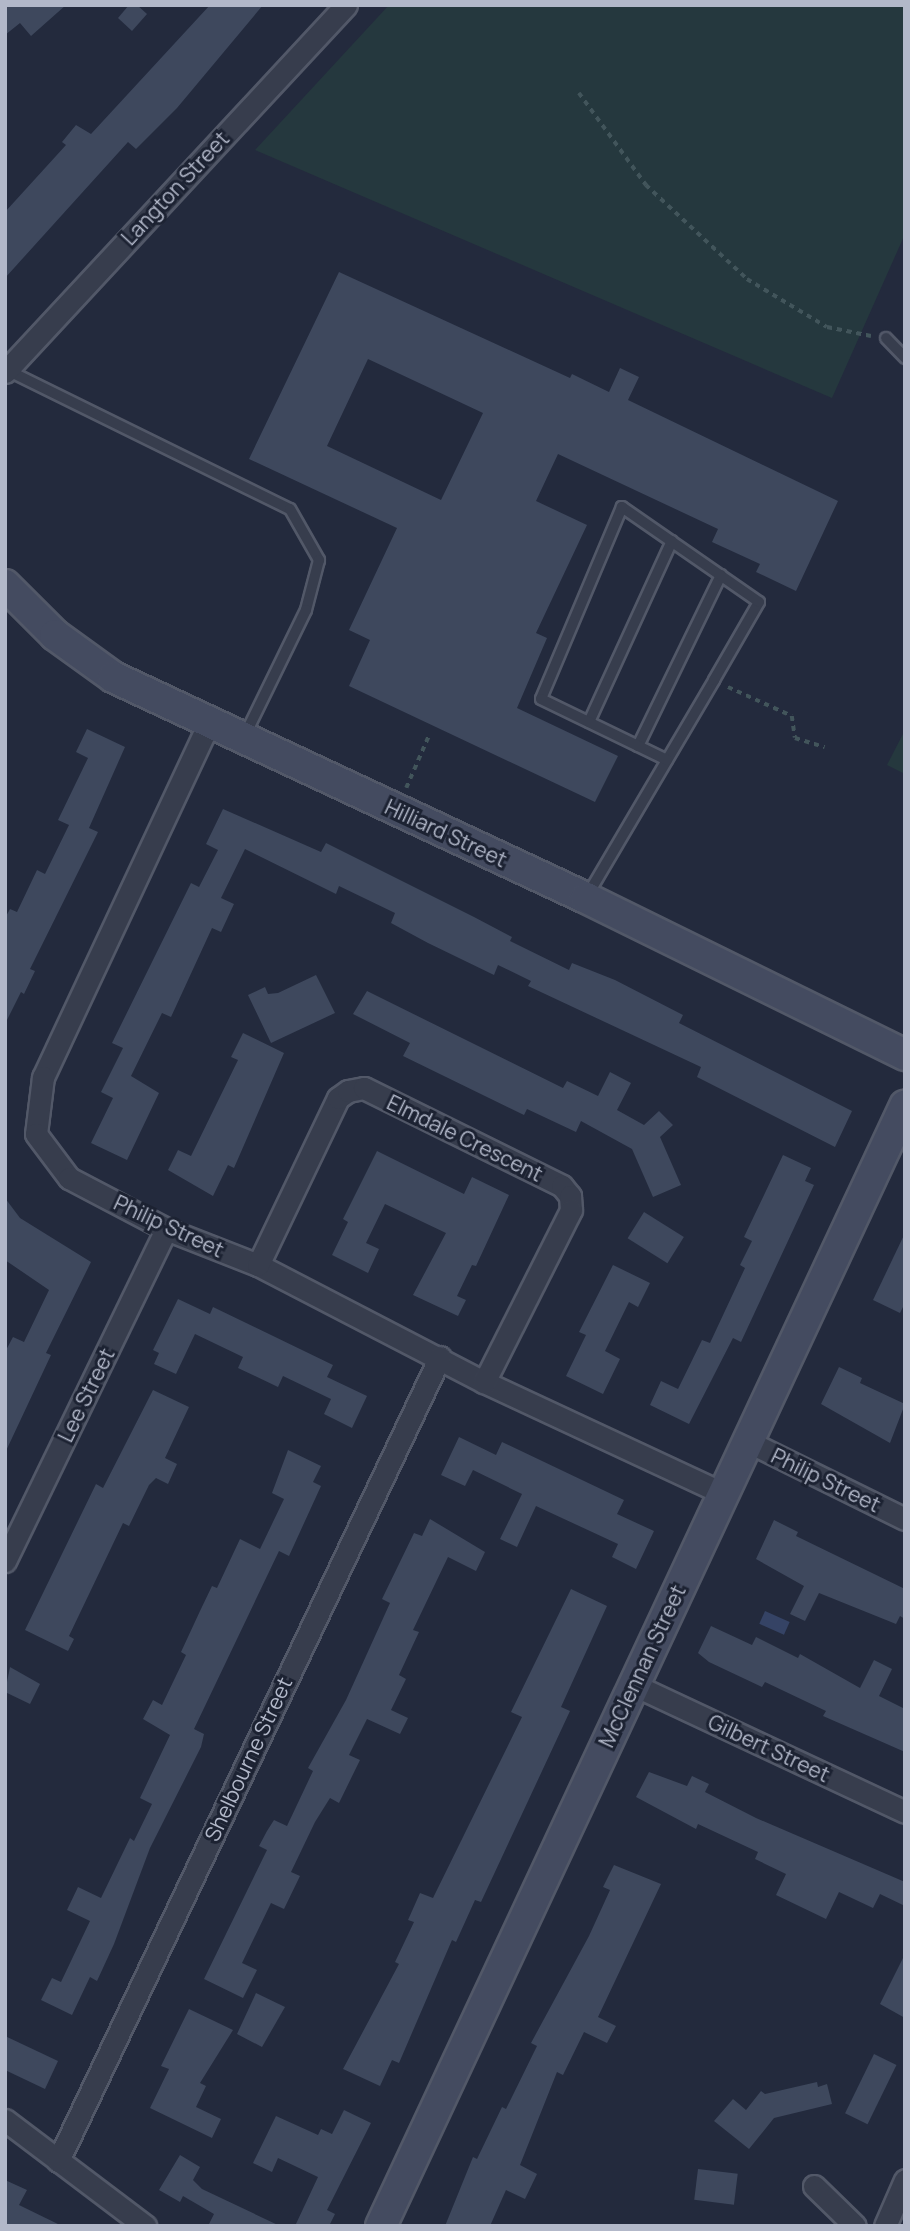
<!DOCTYPE html>
<style>
body{margin:0}
#map{position:relative;width:910px;height:2231px;overflow:hidden;background:#232a3d;font-family:Manrope,sans-serif}
div>[style]{position:absolute}
.green>*{inset:0;background:#25383e}
.water>*{inset:0;background:#354365;transform-origin:0 0}
.building>*{inset:0;background:#3e485d;transform-origin:0 0}
.path>*{height:3.5px;margin-top:-1.75px;transform-origin:0;background:repeating-linear-gradient(90deg,#42555b 0 5px,transparent 0 10px)}
.roads{filter:drop-shadow(2px 0 #525868) drop-shadow(-2px 0 #525868) drop-shadow(0 2px #525868) drop-shadow(0 -2px #525868)}
.lane>*{height:10px;margin:-5px;padding:0 5px;transform-origin:5px;border-radius:5px;background:#373d4d}
.street>*{height:21px;margin:-10.5px;padding:0 10.5px;transform-origin:10.5px;border-radius:10.5px;background:#373d4d}
.secondary>*{height:30px;margin:-15px;padding:0 15px;transform-origin:15px;border-radius:15px;background:#444b60}
span{translate:-50% -50%;white-space:nowrap;text-align:center;line-height:1.15;-webkit-text-stroke:6px #1c2232;paint-order:stroke}
.street-label{font-size:21px;color:#b2b8c9}
.frame{position:absolute;inset:0;border:7px solid #b2b8c9;pointer-events:none}
</style>
<div id="map">
<div class="green">
<i style="clip-path:polygon(389px 5px,905px 5px,905px 234px,832px 398px,255px 150px)"></i>
<i style="clip-path:polygon(905px 730px,905px 774px,887px 765px)"></i>
</div>
<div class="water">
<i style="left:765px;top:1611px;width:27px;height:14px;rotate:24deg"></i>
</div>
<div class="building">
<i style="clip-path:polygon(5px 5px,66px 5px,31px 36px,20px 23px,5px 35px)"></i>
<i style="clip-path:polygon(129px 5px,137px 5px,147px 14px,132px 31px,118px 18px)"></i>
<i style="clip-path:polygon(210px 5px,263px 5px,177px 108px,136px 149px,128px 142px,5px 278px,5px 212px,66px 145px,62px 142px,76px 125px,91px 134px)"></i>
<i style="clip-path:polygon(evenodd,339px 272px,570px 378px,572px 374px,609px 392px,620px 368px,639px 377px,628px 400px,838px 501px,796px 591px,756px 572px,760px 564px,712px 542px,718px 529px,558px 454px,536px 501px,587px 525px,536px 633px,547px 638px,517px 708px,618px 756px,595px 802px,349px 686px,370px 640px,349px 630px,397px 528px,249px 459px,339px 272px,368px 359px,483px 413px,441px 500px,327px 446px,368px 359px)"></i>
<i style="clip-path:polygon(87px 729px,125px 747px,89px 828px,98px 832px,30px 969px,35px 971px,24px 994px,21px 992px,5px 1024px,5px 918px,10px 909px,17px 912px,37px 870px,45px 874px,69px 825px,58px 820px,88px 758px,76px 752px)"></i>
<i style="clip-path:polygon(223px 809px,321px 852px,326px 843px,474px 917px,512px 937px,510px 941px,569px 970px,572px 963px,615px 980px,683px 1015px,679px 1023px,852px 1111px,835px 1147px,697px 1077px,701px 1067px,528px 986px,531px 981px,498px 965px,494px 975px,428px 943px,391px 923px,395px 913px,339px 886px,336px 894px,245px 849px,221px 898px,234px 904px,221px 932px,212px 928px,171px 1017px,162px 1013px,131px 1076px,159px 1093px,127px 1160px,91px 1143px,113px 1098px,101px 1092px,123px 1048px,112px 1043px,191px 883px,199px 887px,218px 850px,206px 844px)"></i>
<i style="clip-path:polygon(316px 975px,335px 1013px,271px 1043px,248px 995px,265px 987px,268px 994px,278px 993px)"></i>
<i style="clip-path:polygon(367px 991px,563px 1088px,567px 1081px,598px 1096px,610px 1072px,631px 1083px,617px 1110px,644px 1125px,659px 1111px,673px 1125px,660px 1137px,681px 1185px,653px 1197px,632px 1149px,581px 1121px,576px 1132px,527px 1109px,524px 1115px,403px 1056px,410px 1043px,353px 1014px)"></i>
<i style="clip-path:polygon(243px 1033px,284px 1053px,234px 1168px,228px 1165px,213px 1196px,168px 1170px,178px 1150px,191px 1156px,238px 1060px,231px 1057px)"></i>
<i style="clip-path:polygon(377px 1151px,464px 1194px,472px 1177px,509px 1195px,476px 1266px,472px 1265px,457px 1296px,466px 1300px,458px 1316px,413px 1295px,446px 1233px,385px 1204px,366px 1243px,379px 1249px,368px 1273px,332px 1255px,348px 1222px,343px 1219px)"></i>
<i style="clip-path:polygon(783px 1155px,811px 1168px,805px 1181px,814px 1185px,741px 1342px,733px 1338px,689px 1424px,650px 1405px,661px 1381px,678px 1389px,702px 1340px,710px 1343px,745px 1268px,740px 1265px,752px 1241px,744px 1237px)"></i>
<i style="clip-path:polygon(5px 1198px,20px 1218px,91px 1262px,46px 1353px,51px 1355px,5px 1453px,5px 1352px,13px 1337px,24px 1342px,49px 1290px,5px 1260px)"></i>
<i style="left:644px;top:1212px;width:47px;height:31px;rotate:32deg"></i>
<i style="clip-path:polygon(905px 1233px,905px 1303px,900px 1313px,873px 1300px)"></i>
<i style="clip-path:polygon(613px 1265px,650px 1283px,638px 1307px,629px 1302px,605px 1351px,620px 1359px,603px 1394px,566px 1376px,586px 1335px,579px 1332px)"></i>
<i style="clip-path:polygon(178px 1299px,210px 1314px,213px 1307px,333px 1365px,327px 1377px,367px 1396px,352px 1428px,324px 1414px,331px 1399px,283px 1376px,278px 1387px,238px 1368px,243px 1357px,195px 1334px,176px 1374px,154px 1364px,159px 1353px,153px 1350px)"></i>
<i style="clip-path:polygon(839px 1367px,862px 1378px,860px 1383px,905px 1404px,890px 1443px,821px 1404px)"></i>
<i style="clip-path:polygon(153px 1390px,189px 1407px,165px 1458px,177px 1464px,168px 1484px,156px 1478px,149px 1485px,129px 1526px,123px 1523px,69px 1636px,74px 1639px,68px 1651px,25px 1630px,96px 1484px,103px 1488px)"></i>
<i style="clip-path:polygon(459px 1437px,496px 1455px,502px 1442px,624px 1500px,617px 1514px,654px 1531px,636px 1569px,612px 1557px,618px 1544px,536px 1506px,517px 1547px,500px 1539px,522px 1494px,473px 1470px,465px 1486px,441px 1475px)"></i>
<i style="clip-path:polygon(288px 1450px,321px 1466px,313px 1482px,321px 1486px,289px 1556px,279px 1551px,194px 1729px,204px 1734px,201px 1747px,150px 1848px,114px 1944px,97px 1981px,90px 1977px,72px 2015px,41px 2000px,52px 1978px,61px 1982px,90px 1921px,67px 1910px,78px 1887px,101px 1898px,130px 1838px,134px 1841px,152px 1804px,140px 1798px,170px 1735px,143px 1719px,153px 1700px,162px 1705px,186px 1655px,181px 1652px,200px 1611px,212px 1586px,217px 1588px,240px 1539px,260px 1549px,284px 1499px,272px 1493px)"></i>
<i style="clip-path:polygon(430px 1519px,485px 1552px,476px 1571px,448px 1557px,413px 1630px,419px 1632px,399px 1675px,406px 1679px,391px 1710px,408px 1718px,400px 1734px,367px 1719px,349px 1755px,360px 1760px,339px 1803px,330px 1798px,315px 1822px,291px 1872px,300px 1876px,284px 1909px,271px 1903px,242px 1963px,257px 1970px,243px 1998px,204px 1979px,267px 1850px,259px 1846px,267px 1831px,274px 1820px,287px 1826px,313px 1771px,308px 1768px,346px 1700px,390px 1603px,382px 1599px,414px 1533px,422px 1536px)"></i>
<i style="clip-path:polygon(774px 1520px,798px 1532px,796px 1536px,905px 1589px,905px 1619px,900px 1616px,896px 1624px,819px 1593px,805px 1621px,790px 1614px,804px 1586px,756px 1559px)"></i>
<i style="clip-path:polygon(571px 1589px,607px 1606px,561px 1707px,570px 1711px,481px 1902px,475px 1900px,456px 1942px,452px 1940px,399px 2063px,392px 2060px,380px 2086px,343px 2069px,399px 1964px,395px 1962px,414px 1922px,408px 1920px,420px 1893px,433px 1898px,522px 1717px,511px 1712px)"></i>
<i style="clip-path:polygon(711px 1626px,752px 1645px,756px 1637px,798px 1658px,800px 1654px,860px 1688px,874px 1660px,892px 1669px,879px 1696px,905px 1709px,905px 1752px,823px 1716px,826px 1711px,765px 1682px,762px 1687px,709px 1662px,698px 1653px)"></i>
<i style="clip-path:polygon(10px 1667px,40px 1684px,30px 1704px,5px 1692px)"></i>
<i style="clip-path:polygon(649px 1772px,687px 1786px,692px 1776px,709px 1784px,705px 1792px,756px 1818px,905px 1882px,905px 1906px,880px 1894px,873px 1908px,839px 1892px,826px 1919px,776px 1895px,786px 1874px,755px 1859px,758px 1852px,698px 1824px,696px 1829px,636px 1797px)"></i>
<i style="clip-path:polygon(614px 1865px,661px 1884px,598px 2017px,616px 2026px,607px 2043px,584px 2032px,563px 2075px,557px 2072px,520px 2165px,537px 2174px,525px 2199px,506px 2190px,490px 2226px,445px 2226px,473px 2157px,477px 2159px,502px 2107px,506px 2109px,537px 2046px,531px 2043px,589px 1936px,610px 1890px,603px 1887px)"></i>
<i style="clip-path:polygon(905px 1954px,905px 2018px,880px 2004px)"></i>
<i style="clip-path:polygon(256px 1993px,285px 2007px,262px 2047px,237px 2034px)"></i>
<i style="clip-path:polygon(189px 2009px,233px 2030px,200px 2083px,206px 2086px,196px 2107px,221px 2119px,212px 2138px,150px 2108px,169px 2069px,161px 2066px)"></i>
<i style="clip-path:polygon(5px 2036px,58px 2061px,45px 2089px,5px 2070px)"></i>
<i style="left:874px;top:2054px;width:25px;height:66px;rotate:26deg"></i>
<i style="clip-path:polygon(817px 2082px,818px 2087px,827px 2084px,832px 2104px,774px 2118px,749px 2149px,714px 2121px,733px 2099px,746px 2110px,761px 2091px,765px 2094px)"></i>
<i style="clip-path:polygon(344px 2110px,371px 2123px,327px 2210px,335px 2214px,329px 2226px,295px 2226px,318px 2177px,278px 2158px,272px 2172px,253px 2163px,276px 2116px,318px 2135px,321px 2129px,332px 2134px)"></i>
<i style="clip-path:polygon(180px 2155px,200px 2167px,193px 2180px,202px 2189px,280px 2226px,208px 2226px,214px 2214px,183px 2196px,180px 2202px,159px 2190px)"></i>
<i style="left:698px;top:2169px;width:40px;height:31px;rotate:7deg"></i>
<i style="clip-path:polygon(5px 2180px,27px 2190px,19px 2205px,62px 2226px,5px 2226px)"></i>
</div>
<div class="path">
<i style="left:579px;top:93px;width:114px;rotate:53.9deg"></i>
<i style="left:646px;top:185px;width:138px;rotate:42.9deg"></i>
<i style="left:747px;top:279px;width:93px;rotate:31deg"></i>
<i style="left:827px;top:327px;width:45px;rotate:11.6deg"></i>
<i style="left:728px;top:687px;width:70px;rotate:24.4deg"></i>
<i style="left:792px;top:716px;width:22px;rotate:82deg"></i>
<i style="left:795px;top:738px;width:31px;rotate:17deg"></i>
<i style="left:406px;top:788px;width:58px;rotate:-66.5deg"></i>
</div>
<div class="roads">
<div class="lane">
<i style="left:886px;top:338px;width:28px;rotate:46deg"></i>
<i style="left:7px;top:370px;width:315px;rotate:26.2deg"></i>
<i style="left:290px;top:509px;width:59px;rotate:60.4deg"></i>
<i style="left:319px;top:560px;width:52px;rotate:104.6deg"></i>
<i style="left:306px;top:610px;width:139px;rotate:116deg"></i>
<i style="left:589px;top:722px;width:199px;rotate:-65.4deg"></i>
<i style="left:638px;top:746px;width:190px;rotate:-64.1deg"></i>
<i style="left:587px;top:896px;width:251px;rotate:-59.5deg"></i>
<i style="left:714px;top:680px;width:90px;rotate:-60deg"></i>
<i style="left:759px;top:602px;width:167px;rotate:-145.3deg"></i>
<i style="left:622px;top:507px;width:208px;rotate:112.9deg"></i>
<i style="left:541px;top:699px;width:140px;rotate:25.8deg"></i>
</div>
<div class="street">
<i style="left:5px;top:372px;width:501px;rotate:-47.1deg"></i>
<i style="left:209px;top:723px;width:391px;rotate:115.1deg"></i>
<i style="left:43px;top:1077px;width:57px;rotate:97deg"></i>
<i style="left:36px;top:1134px;width:55px;rotate:53.1deg"></i>
<i style="left:69px;top:1178px;width:110px;rotate:27.7deg"></i>
<i style="left:166px;top:1229px;width:99px;rotate:21.4deg"></i>
<i style="left:258px;top:1265px;width:254px;rotate:27.4deg"></i>
<i style="left:484px;top:1382px;width:263px;rotate:25deg"></i>
<i style="left:258px;top:1265px;width:185px;rotate:-64.4deg"></i>
<i style="left:338px;top:1098px;width:12px;rotate:-35deg"></i>
<i style="left:348px;top:1091px;width:16px;rotate:-11deg"></i>
<i style="left:364px;top:1088px;width:221px;rotate:26.3deg"></i>
<i style="left:562px;top:1186px;width:13px;rotate:51deg"></i>
<i style="left:570px;top:1196px;width:14px;rotate:86deg"></i>
<i style="left:571px;top:1210px;width:193px;rotate:116.8deg"></i>
<i style="left:747px;top:1441px;width:176px;rotate:26.3deg"></i>
<i style="left:5px;top:1561px;width:369px;rotate:-64.1deg"></i>
<i style="left:634px;top:1685px;width:299px;rotate:25.1deg"></i>
<i style="left:5px;top:2120px;width:176px;rotate:37.1deg"></i>
<i style="left:58px;top:2161px;width:890px;rotate:-64.59deg"></i>
<i style="left:814px;top:2186px;width:57px;rotate:44.3deg"></i>
<i style="left:885px;top:2226px;width:50px;rotate:-66.5deg"></i>
</div>
<div class="secondary">
<i style="left:5px;top:585px;width:71px;rotate:45deg"></i>
<i style="left:55px;top:635px;width:72px;rotate:35.9deg"></i>
<i style="left:113px;top:677px;width:522px;rotate:25.04deg"></i>
<i style="left:586px;top:898px;width:356px;rotate:26.2deg"></i>
<i style="left:381px;top:2226px;width:1237px;rotate:-64.93deg"></i>
</div>
</div>
<div class="street-label">
<span style="left:175px;top:188px;rotate:-47deg">Langton Street</span>
<span style="left:446px;top:833px;rotate:25deg">Hilliard Street</span>
<span style="left:465px;top:1138px;rotate:26deg">Elmdale Crescent</span>
<span style="left:169px;top:1226px;rotate:25deg">Philip Street</span>
<span style="left:86px;top:1395px;rotate:-64deg">Lee Street</span>
<span style="left:826px;top:1480px;rotate:26deg">Philip Street</span>
<span style="left:642px;top:1666px;rotate:-65deg">McClennan Street</span>
<span style="left:769px;top:1748px;rotate:25deg">Gilbert Street</span>
<span style="left:248px;top:1759px;rotate:-65deg">Shelbourne Street</span>
</div>
<div class="frame"></div>
</div>
